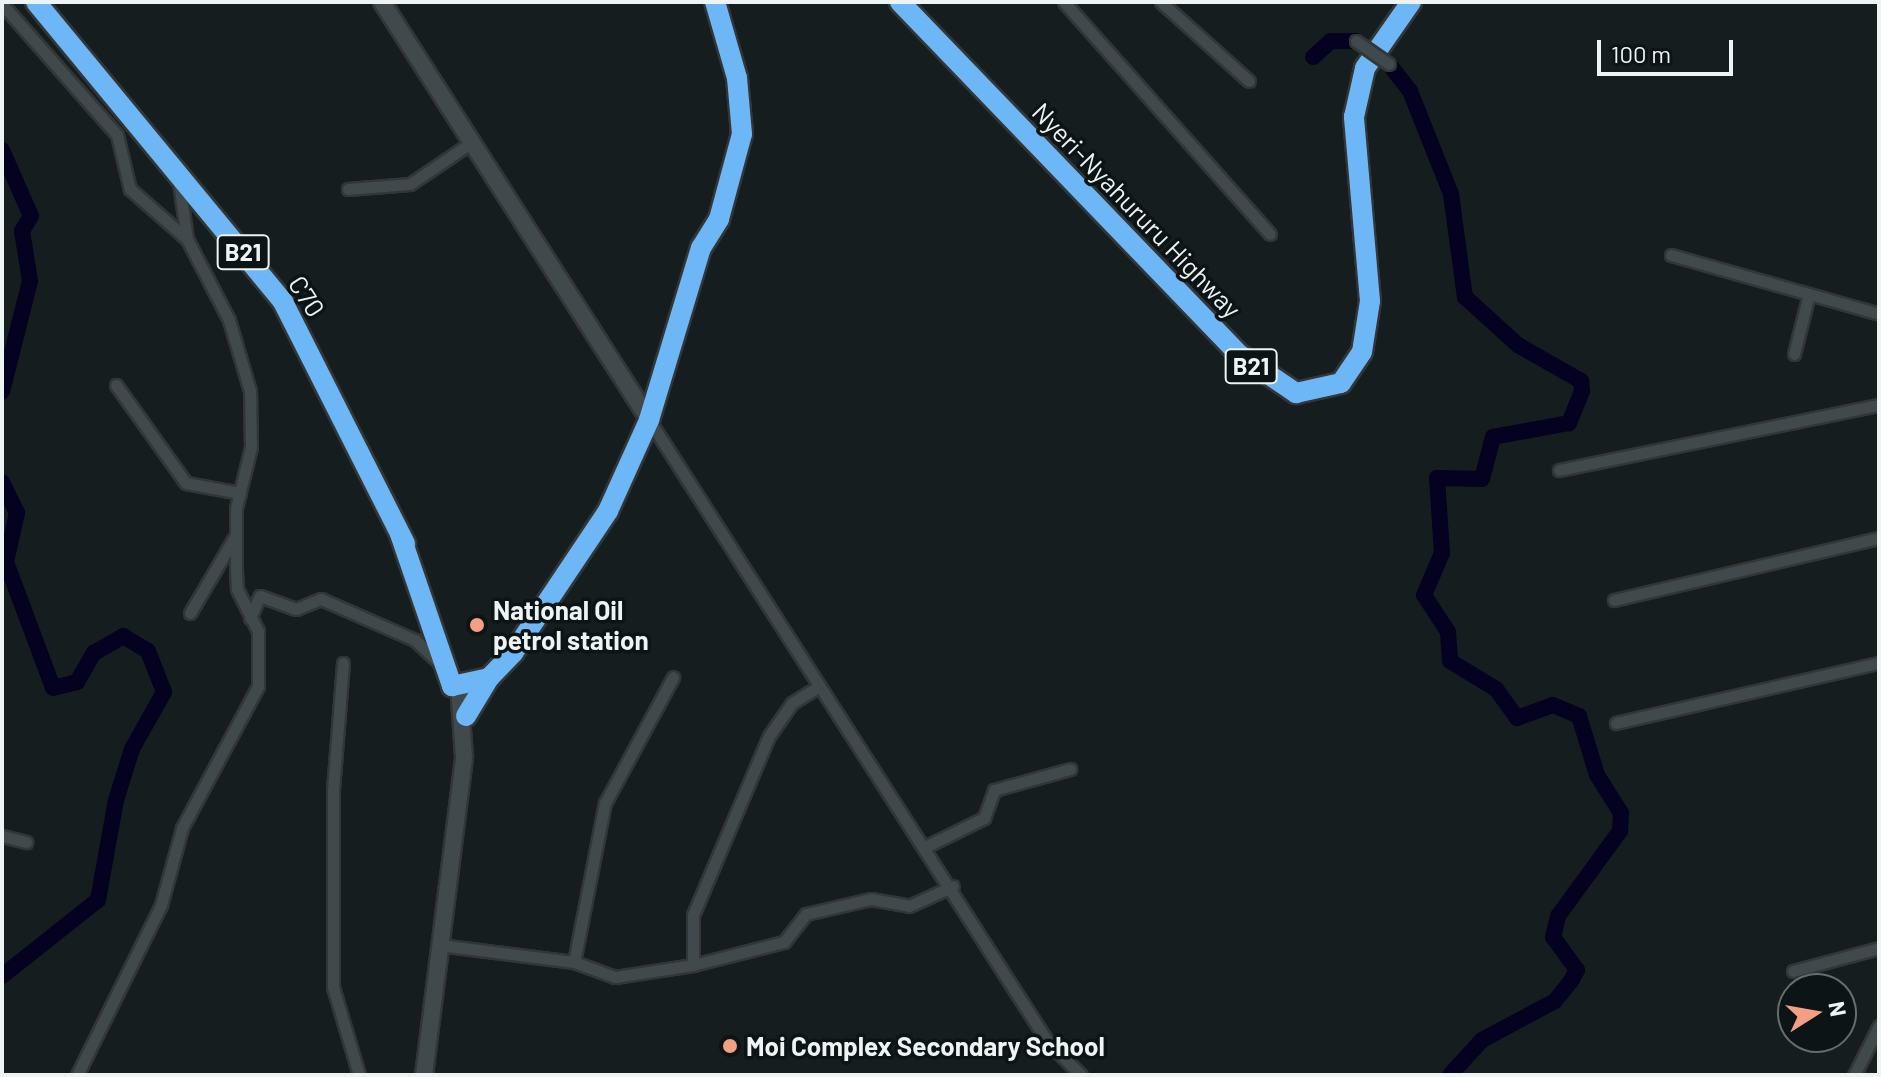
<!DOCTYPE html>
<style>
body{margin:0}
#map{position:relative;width:1881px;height:1077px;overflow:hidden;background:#151d1e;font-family:Barlow,sans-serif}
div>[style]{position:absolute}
.river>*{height:16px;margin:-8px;padding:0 8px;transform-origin:8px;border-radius:8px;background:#050121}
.roads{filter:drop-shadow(2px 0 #323637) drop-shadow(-2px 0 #323637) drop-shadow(0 2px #323637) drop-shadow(0 -2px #323637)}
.street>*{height:11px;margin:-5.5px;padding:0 5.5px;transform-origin:5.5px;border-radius:5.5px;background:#40494b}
.secondary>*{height:16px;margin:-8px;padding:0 8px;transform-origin:8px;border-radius:8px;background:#40494b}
.highway>*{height:20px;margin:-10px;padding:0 10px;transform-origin:10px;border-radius:10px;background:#6eb7f6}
.bridges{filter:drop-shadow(2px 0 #323637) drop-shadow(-2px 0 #323637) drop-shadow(0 2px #323637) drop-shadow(0 -2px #323637)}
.street-bridge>*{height:11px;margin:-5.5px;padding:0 5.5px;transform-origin:5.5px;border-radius:5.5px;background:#40494b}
.dots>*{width:22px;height:22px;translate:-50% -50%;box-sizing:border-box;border:4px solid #0c1415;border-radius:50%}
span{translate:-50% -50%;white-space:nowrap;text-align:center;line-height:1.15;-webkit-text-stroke:7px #0c1415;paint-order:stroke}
.shield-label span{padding:2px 6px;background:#0c1415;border:2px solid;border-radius:6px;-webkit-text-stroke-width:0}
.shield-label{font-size:24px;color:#eef3f4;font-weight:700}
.street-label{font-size:26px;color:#eef3f4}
.poi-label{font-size:26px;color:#eef3f4;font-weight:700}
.left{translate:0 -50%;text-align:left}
.frame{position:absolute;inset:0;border:4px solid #eef3f4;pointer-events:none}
.north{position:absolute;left:1777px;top:973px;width:80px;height:80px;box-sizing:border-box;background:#0c1415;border:2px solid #666d6e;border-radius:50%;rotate:79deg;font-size:22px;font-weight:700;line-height:32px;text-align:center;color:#eef3f4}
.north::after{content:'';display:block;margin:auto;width:28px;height:36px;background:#f39f83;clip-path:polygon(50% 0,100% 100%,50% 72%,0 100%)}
.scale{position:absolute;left:1597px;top:40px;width:136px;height:36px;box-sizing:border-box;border:4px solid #eef3f4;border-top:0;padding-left:10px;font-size:24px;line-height:28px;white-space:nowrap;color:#eef3f4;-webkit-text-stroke:6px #0c1415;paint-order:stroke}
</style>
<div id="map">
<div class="river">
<i style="left:1313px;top:57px;width:24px;rotate:-42deg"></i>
<i style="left:1331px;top:41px;width:25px"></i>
<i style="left:1389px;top:64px;width:34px;rotate:52deg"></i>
<i style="left:1410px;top:91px;width:111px;rotate:68.3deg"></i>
<i style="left:1451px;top:194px;width:104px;rotate:82.3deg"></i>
<i style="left:1465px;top:297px;width:72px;rotate:42.2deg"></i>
<i style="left:1518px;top:345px;width:73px;rotate:29.7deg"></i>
<i style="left:1581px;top:381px;width:10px;rotate:84deg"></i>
<i style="left:1582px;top:391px;width:35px;rotate:112deg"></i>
<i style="left:1569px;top:423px;width:77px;rotate:169.6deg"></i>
<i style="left:1493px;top:437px;width:43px;rotate:104.7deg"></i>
<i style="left:1482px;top:479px;width:45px;rotate:-178.7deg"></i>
<i style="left:1437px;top:478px;width:75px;rotate:86.2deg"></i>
<i style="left:1442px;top:553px;width:46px;rotate:113.2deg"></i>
<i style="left:1424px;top:595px;width:44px;rotate:57deg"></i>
<i style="left:1448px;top:632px;width:29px;rotate:86deg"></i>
<i style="left:1450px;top:661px;width:54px;rotate:31.3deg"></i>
<i style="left:1496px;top:689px;width:36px;rotate:54deg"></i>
<i style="left:1517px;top:718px;width:38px;rotate:-20deg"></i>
<i style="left:1553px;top:705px;width:28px;rotate:23deg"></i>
<i style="left:1579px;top:716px;width:62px;rotate:73deg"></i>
<i style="left:1597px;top:775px;width:45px;rotate:57.7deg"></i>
<i style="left:1621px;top:813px;width:18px;rotate:93deg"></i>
<i style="left:1620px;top:831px;width:105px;rotate:126.1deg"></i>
<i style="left:1558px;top:916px;width:22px;rotate:103deg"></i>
<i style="left:1553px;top:937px;width:41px;rotate:54deg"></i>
<i style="left:1577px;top:970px;width:13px;rotate:119deg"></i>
<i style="left:1571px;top:981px;width:26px;rotate:129deg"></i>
<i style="left:1555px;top:1001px;width:83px;rotate:151.9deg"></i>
<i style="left:1482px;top:1040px;width:47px;rotate:132.4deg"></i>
<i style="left:2px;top:150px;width:72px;rotate:66.3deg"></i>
<i style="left:31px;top:216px;width:17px;rotate:121deg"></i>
<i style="left:22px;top:231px;width:51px;rotate:80.9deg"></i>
<i style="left:30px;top:281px;width:114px;rotate:104.2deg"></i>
<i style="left:2px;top:482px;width:34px;rotate:64deg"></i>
<i style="left:17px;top:513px;width:50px;rotate:102.7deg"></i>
<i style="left:6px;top:562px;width:134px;rotate:69.5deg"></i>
<i style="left:53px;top:688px;width:25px;rotate:-14deg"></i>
<i style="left:77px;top:682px;width:34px;rotate:-60deg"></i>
<i style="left:94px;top:653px;width:34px;rotate:-30deg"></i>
<i style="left:123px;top:636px;width:29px;rotate:31deg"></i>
<i style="left:148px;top:651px;width:44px;rotate:68.7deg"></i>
<i style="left:164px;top:692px;width:65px;rotate:119.3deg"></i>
<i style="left:132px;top:749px;width:53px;rotate:107.4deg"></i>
<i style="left:116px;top:800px;width:102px;rotate:100.2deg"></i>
<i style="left:98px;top:900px;width:122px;rotate:141.6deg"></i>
</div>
<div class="roads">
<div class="street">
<i style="left:1064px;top:2px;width:310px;rotate:48.4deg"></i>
<i style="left:1161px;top:2px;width:118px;rotate:41.9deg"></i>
<i style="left:2px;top:4px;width:174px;rotate:48.7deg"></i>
<i style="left:117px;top:135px;width:56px;rotate:76.5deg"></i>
<i style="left:130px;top:189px;width:76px;rotate:41.3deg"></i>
<i style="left:348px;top:189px;width:62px;rotate:-4.6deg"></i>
<i style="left:410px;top:184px;width:75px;rotate:-34.1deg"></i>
<i style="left:1671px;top:255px;width:216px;rotate:15.8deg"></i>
<i style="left:1794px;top:354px;width:62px;rotate:-76deg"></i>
<i style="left:116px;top:385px;width:120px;rotate:54.5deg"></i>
<i style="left:186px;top:483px;width:55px;rotate:10.5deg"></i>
<i style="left:649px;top:420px;width:738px;rotate:57.34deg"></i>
<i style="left:1047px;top:1041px;width:48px;rotate:45deg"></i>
<i style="left:1559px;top:470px;width:327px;rotate:-11.5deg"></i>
<i style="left:1614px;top:600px;width:272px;rotate:-13.2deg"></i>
<i style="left:190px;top:613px;width:87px;rotate:-59.6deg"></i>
<i style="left:250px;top:618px;width:24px;rotate:-66deg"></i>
<i style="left:260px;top:596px;width:38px;rotate:20deg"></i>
<i style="left:296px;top:609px;width:27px;rotate:-22deg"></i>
<i style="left:321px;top:599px;width:103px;rotate:23.6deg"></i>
<i style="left:415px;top:640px;width:35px;rotate:43deg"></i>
<i style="left:343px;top:663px;width:126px;rotate:94.5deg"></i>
<i style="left:333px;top:789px;width:198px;rotate:90deg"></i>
<i style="left:333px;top:987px;width:92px;rotate:73.5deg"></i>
<i style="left:1616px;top:723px;width:270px;rotate:-12.9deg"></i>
<i style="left:2px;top:836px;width:25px;rotate:14deg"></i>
<i style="left:927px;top:846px;width:64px;rotate:-26.2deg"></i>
<i style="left:984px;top:818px;width:30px;rotate:-70deg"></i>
<i style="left:994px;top:790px;width:79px;rotate:-15.4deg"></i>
<i style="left:439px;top:945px;width:136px;rotate:7.2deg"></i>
<i style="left:574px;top:962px;width:44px;rotate:20.1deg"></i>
<i style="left:615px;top:977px;width:79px;rotate:-8.7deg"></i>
<i style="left:693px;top:965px;width:50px;rotate:-90deg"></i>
<i style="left:693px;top:915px;width:194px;rotate:-67deg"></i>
<i style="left:769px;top:736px;width:40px;rotate:-55.1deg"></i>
<i style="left:792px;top:703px;width:32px;rotate:-32deg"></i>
<i style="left:574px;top:962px;width:162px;rotate:-79deg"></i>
<i style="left:605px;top:803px;width:143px;rotate:-61.6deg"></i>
<i style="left:693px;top:965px;width:94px;rotate:-14.2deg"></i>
<i style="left:784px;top:942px;width:36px;rotate:-52deg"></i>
<i style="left:806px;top:914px;width:67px;rotate:-13deg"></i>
<i style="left:871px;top:899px;width:39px;rotate:10deg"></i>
<i style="left:909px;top:906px;width:48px;rotate:-24.4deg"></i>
<i style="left:1793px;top:971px;width:89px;rotate:-15deg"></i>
<i style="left:77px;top:1075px;width:190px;rotate:-63.7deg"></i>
<i style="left:161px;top:905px;width:80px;rotate:-74.7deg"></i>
<i style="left:182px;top:828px;width:161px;rotate:-61.8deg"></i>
<i style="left:258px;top:686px;width:55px;rotate:-90deg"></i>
<i style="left:258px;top:631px;width:47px;rotate:-116.6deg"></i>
<i style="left:237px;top:589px;width:21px;rotate:-93deg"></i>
<i style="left:236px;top:568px;width:60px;rotate:-90deg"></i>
<i style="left:236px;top:508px;width:63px;rotate:-76.2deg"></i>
<i style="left:251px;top:447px;width:56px;rotate:-91deg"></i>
<i style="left:250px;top:391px;width:74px;rotate:-106.5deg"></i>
<i style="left:229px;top:320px;width:91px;rotate:-117.4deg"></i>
<i style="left:187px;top:239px;width:58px;rotate:-98deg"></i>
<i style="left:1854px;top:1075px;width:55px;rotate:-63deg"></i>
</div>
<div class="secondary">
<i style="left:382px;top:2px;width:496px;rotate:57.4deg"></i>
<i style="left:424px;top:1075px;width:321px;rotate:-82.8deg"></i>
<i style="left:464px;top:757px;width:72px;rotate:-94deg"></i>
</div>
<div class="highway">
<i style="left:36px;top:2px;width:389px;rotate:50.5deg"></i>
<i style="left:283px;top:302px;width:271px;rotate:63.2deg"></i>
<i style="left:900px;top:2px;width:490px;rotate:46.1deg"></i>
<i style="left:1240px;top:355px;width:68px;rotate:34.2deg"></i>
<i style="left:1296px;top:393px;width:46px;rotate:-12.5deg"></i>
<i style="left:1341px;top:383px;width:37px;rotate:-56deg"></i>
<i style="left:1362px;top:352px;width:52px;rotate:-81.1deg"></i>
<i style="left:1370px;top:301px;width:185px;rotate:-95deg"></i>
<i style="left:1354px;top:117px;width:50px;rotate:-77.3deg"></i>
<i style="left:1365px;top:68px;width:80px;rotate:-55.1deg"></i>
<i style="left:400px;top:534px;width:161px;rotate:71.1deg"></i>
<i style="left:452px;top:686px;width:38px;rotate:-12deg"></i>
<i style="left:489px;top:678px;width:35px;rotate:-46deg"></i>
<i style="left:513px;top:653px;width:171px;rotate:-56.2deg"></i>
<i style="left:608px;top:511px;width:100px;rotate:-65.7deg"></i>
<i style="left:649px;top:420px;width:180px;rotate:-73.2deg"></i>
<i style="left:701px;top:248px;width:34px;rotate:-58deg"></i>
<i style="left:719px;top:219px;width:88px;rotate:-74.9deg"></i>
<i style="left:742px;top:134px;width:56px;rotate:-95.1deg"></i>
<i style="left:737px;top:78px;width:79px;rotate:-106.1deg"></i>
<i style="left:466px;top:716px;width:44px;rotate:-58.8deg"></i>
</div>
</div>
<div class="bridges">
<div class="street-bridge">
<i style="left:1356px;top:41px;width:40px;rotate:34.9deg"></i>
</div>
</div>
<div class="dots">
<i style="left:477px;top:625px;background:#f39f83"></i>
<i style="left:730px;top:1046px;background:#f39f83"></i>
</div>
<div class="shield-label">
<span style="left:243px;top:252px">B21</span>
<span style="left:1251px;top:366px">B21</span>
</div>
<div class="street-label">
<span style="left:1137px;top:210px;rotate:46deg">Nyeri-Nyahururu Highway</span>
<span style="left:307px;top:296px;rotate:57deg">C70</span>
</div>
<div class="poi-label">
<span class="left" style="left:493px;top:625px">National Oil<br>petrol station</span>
<span class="left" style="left:746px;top:1046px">Moi Complex Secondary School</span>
</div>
<div class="frame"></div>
<div class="north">N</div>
<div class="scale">100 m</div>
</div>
